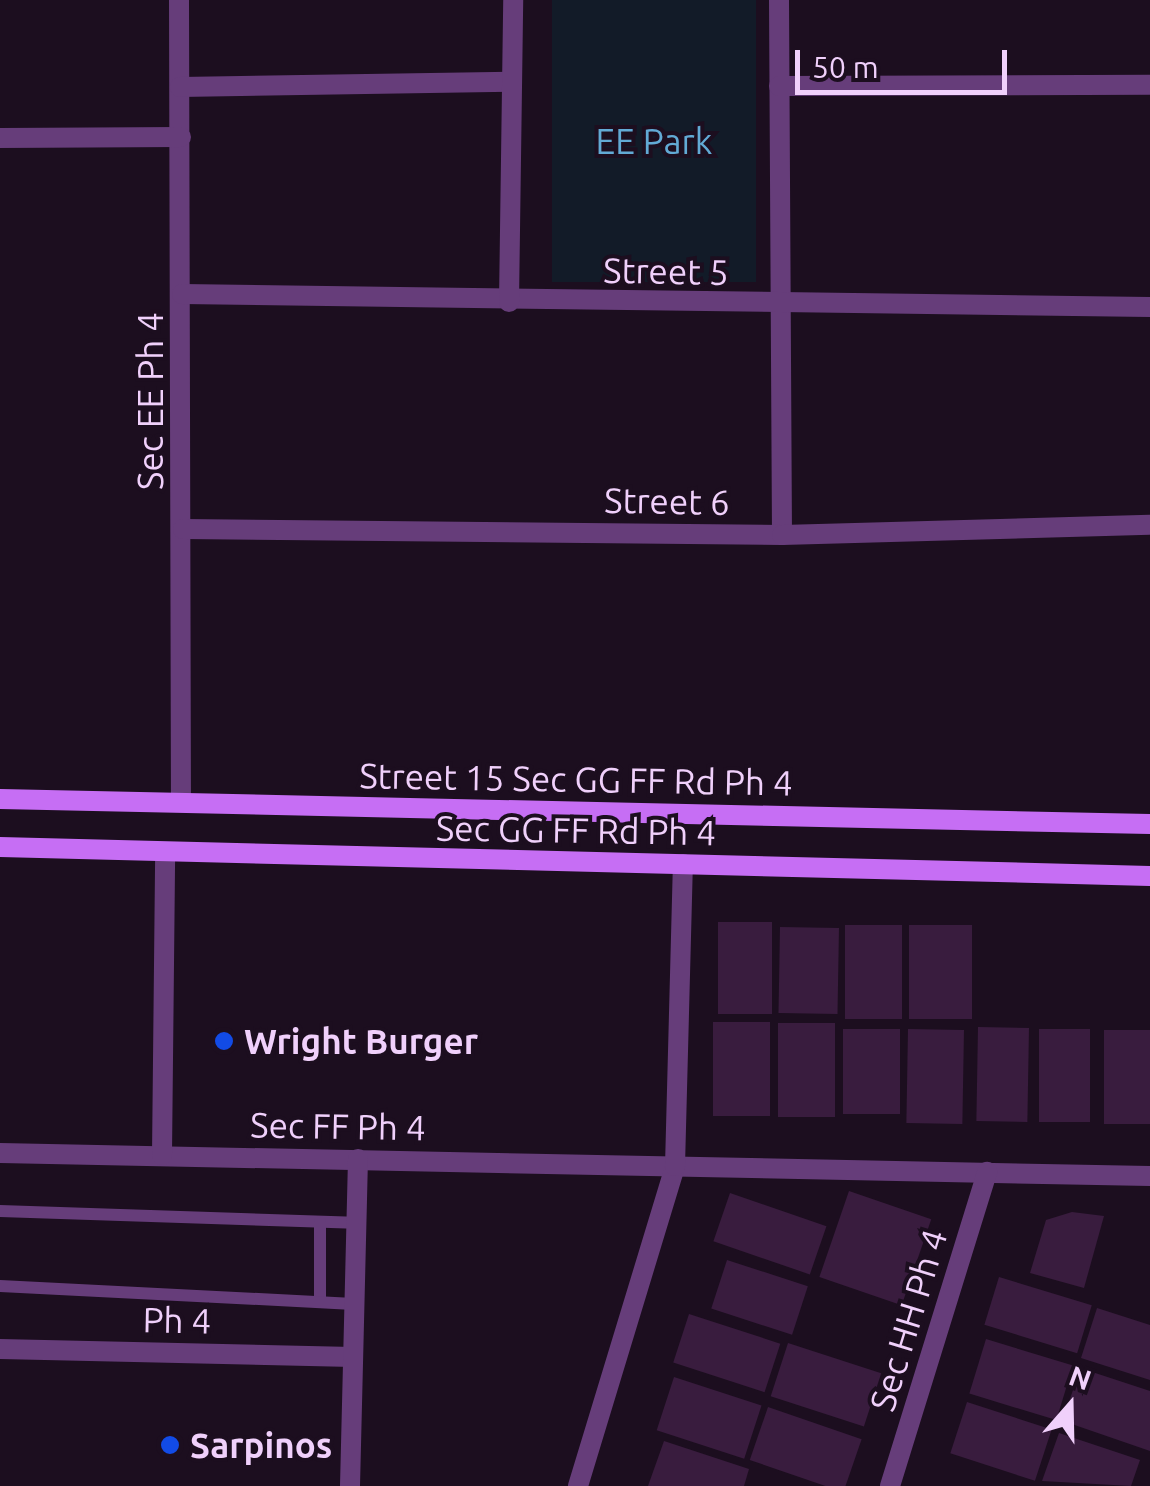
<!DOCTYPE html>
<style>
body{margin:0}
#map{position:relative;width:1150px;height:1486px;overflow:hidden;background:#1c0e1f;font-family:Ubuntu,sans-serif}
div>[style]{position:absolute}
.green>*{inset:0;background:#121b28;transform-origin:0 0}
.building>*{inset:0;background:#391c3e;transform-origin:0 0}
.lane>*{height:12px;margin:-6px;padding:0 6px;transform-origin:6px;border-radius:6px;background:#663d7a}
.street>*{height:20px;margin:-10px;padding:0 10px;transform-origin:10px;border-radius:10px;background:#663d7a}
.secondary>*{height:20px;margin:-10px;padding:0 10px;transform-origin:10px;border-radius:10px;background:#c66ef4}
.dots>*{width:28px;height:28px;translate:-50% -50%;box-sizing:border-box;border:5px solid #1c0e1f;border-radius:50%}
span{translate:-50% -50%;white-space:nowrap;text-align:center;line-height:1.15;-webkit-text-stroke:8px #1c0e1f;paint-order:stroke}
.park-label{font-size:35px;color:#62aad5}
.street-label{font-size:35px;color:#f0d0fb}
.poi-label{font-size:35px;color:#f0d0fb;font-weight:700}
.left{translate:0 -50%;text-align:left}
.north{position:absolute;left:1020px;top:1356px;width:100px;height:100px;-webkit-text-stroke:8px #1c0e1f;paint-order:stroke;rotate:20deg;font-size:28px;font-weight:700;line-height:40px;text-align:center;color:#f0d0fb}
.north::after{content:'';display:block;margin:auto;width:35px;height:45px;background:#f0d0fb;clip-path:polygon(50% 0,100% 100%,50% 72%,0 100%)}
.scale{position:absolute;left:795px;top:50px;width:212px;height:45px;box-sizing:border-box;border:5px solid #f0d0fb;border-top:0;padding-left:12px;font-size:30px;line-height:35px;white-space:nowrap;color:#f0d0fb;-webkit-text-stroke:8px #1c0e1f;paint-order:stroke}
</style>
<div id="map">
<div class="green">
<i style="left:552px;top:0;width:204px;height:282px"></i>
</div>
<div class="building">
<i style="left:718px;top:922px;width:54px;height:92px"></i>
<i style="left:845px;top:925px;width:57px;height:94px"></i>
<i style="left:909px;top:925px;width:63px;height:94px"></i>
<i style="left:780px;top:927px;width:59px;height:86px;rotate:1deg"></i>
<i style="left:713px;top:1022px;width:57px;height:94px"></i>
<i style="left:778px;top:1023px;width:57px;height:94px"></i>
<i style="left:978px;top:1027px;width:51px;height:94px;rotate:1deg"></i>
<i style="left:843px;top:1029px;width:57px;height:85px"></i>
<i style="left:908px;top:1029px;width:56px;height:94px;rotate:1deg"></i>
<i style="left:1039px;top:1029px;width:51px;height:93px"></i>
<i style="left:1104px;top:1030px;width:46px;height:94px"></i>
<i style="left:849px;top:1191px;width:87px;height:91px;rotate:19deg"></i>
<i style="left:730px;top:1193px;width:102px;height:51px;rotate:19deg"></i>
<i style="clip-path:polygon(1072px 1212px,1104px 1216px,1084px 1288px,1030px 1273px,1046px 1220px)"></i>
<i style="left:727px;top:1260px;width:85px;height:51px;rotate:18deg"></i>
<i style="left:999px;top:1277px;width:97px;height:50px;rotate:17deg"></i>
<i style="clip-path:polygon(1097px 1308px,1150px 1325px,1150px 1380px,1081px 1358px)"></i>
<i style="left:689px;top:1314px;width:96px;height:51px;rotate:18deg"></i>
<i style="left:986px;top:1339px;width:91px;height:57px;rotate:17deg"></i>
<i style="left:788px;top:1343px;width:98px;height:56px;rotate:18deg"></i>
<i style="clip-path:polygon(1080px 1368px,1150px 1391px,1150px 1451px,1063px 1421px)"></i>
<i style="left:674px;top:1377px;width:92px;height:56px;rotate:18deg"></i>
<i style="left:967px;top:1402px;width:89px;height:54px;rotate:18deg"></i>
<i style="left:768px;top:1407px;width:99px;height:56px;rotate:19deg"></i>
<i style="clip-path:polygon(1059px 1433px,1140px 1460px,1131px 1486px,1042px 1481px)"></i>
<i style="clip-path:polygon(664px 1441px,749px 1469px,744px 1486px,648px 1486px)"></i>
</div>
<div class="lane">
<i style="left:0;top:1211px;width:354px;rotate:1.9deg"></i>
<i style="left:320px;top:1222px;width:78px;rotate:90deg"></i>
<i style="left:0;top:1286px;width:354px;rotate:2.9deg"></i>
</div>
<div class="street">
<i style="left:179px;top:0;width:802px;rotate:89.86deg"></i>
<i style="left:779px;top:0;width:535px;rotate:89.68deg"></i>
<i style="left:779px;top:86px;width:371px;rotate:-0.2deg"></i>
<i style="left:180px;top:87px;width:332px;rotate:-0.9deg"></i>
<i style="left:0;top:138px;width:181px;rotate:-0.3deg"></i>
<i style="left:182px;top:294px;width:968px;rotate:0.77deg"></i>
<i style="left:509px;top:302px;width:302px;rotate:-89.2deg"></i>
<i style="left:183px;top:529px;width:599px;rotate:0.57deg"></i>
<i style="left:782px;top:535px;width:368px;rotate:-1.6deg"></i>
<i style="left:0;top:1153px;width:1150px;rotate:1.15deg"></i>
<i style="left:162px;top:1155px;width:301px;rotate:-89.4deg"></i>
<i style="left:0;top:1349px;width:353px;rotate:1.3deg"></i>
<i style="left:350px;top:1486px;width:327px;rotate:-88.6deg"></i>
<i style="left:578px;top:1486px;width:334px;rotate:-73.1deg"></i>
<i style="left:675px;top:1166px;width:302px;rotate:-88.5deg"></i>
<i style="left:890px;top:1486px;width:329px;rotate:-72.8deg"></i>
</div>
<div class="secondary">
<i style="left:0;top:799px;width:1150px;rotate:1.25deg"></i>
<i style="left:0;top:847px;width:1150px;rotate:1.44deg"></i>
</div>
<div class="dots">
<i style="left:224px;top:1041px;background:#124be6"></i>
<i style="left:170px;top:1445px;background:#124be6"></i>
</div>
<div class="park-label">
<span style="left:654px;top:141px">EE Park</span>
</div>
<div class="street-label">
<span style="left:666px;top:271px;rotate:1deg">Street 5</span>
<span style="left:150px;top:401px;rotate:-90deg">Sec EE Ph 4</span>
<span style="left:667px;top:501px;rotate:1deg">Street 6</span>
<span style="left:576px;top:779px;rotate:1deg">Street 15 Sec GG FF Rd Ph 4</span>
<span style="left:576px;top:830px;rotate:1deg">Sec GG FF Rd Ph 4</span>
<span style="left:338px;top:1126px;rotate:1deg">Sec FF Ph 4</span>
<span style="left:177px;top:1320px;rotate:1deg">Ph 4</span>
<span style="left:908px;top:1320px;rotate:-73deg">Sec HH Ph 4</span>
</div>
<div class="poi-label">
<span class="left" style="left:244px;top:1041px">Wright Burger</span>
<span class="left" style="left:190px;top:1445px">Sarpinos</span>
</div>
<div class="north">N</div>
<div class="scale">50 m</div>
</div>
